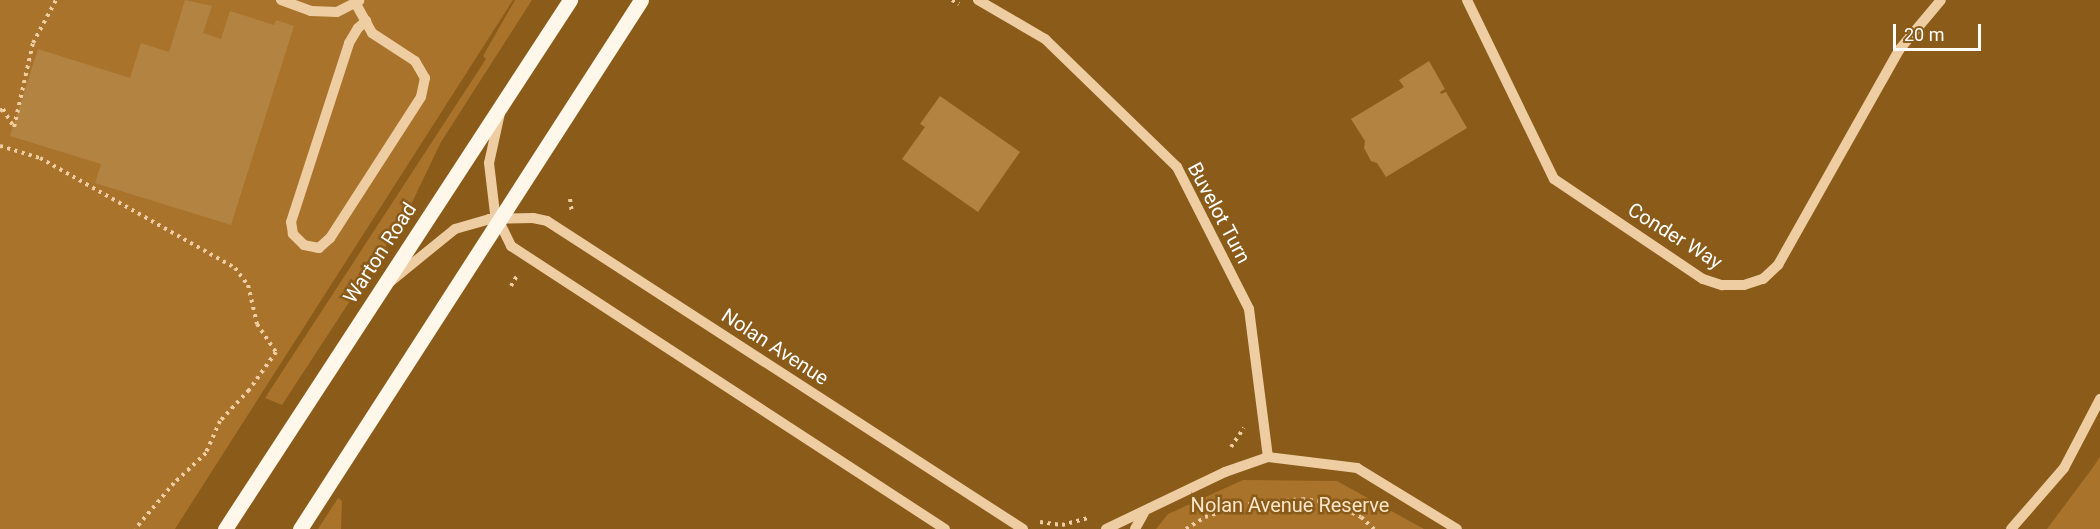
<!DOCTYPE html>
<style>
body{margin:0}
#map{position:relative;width:2100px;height:529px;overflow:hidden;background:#8b5b19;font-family:Roboto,sans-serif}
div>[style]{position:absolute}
.green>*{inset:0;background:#a9732b}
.building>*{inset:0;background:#b38341}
.path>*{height:4px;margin-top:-2px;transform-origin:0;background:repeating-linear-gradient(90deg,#eecda3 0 3px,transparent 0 7.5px)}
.minor>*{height:10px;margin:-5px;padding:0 5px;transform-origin:5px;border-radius:5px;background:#eecda3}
.major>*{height:15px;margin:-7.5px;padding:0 7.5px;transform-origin:7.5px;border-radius:7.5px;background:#fff7e9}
span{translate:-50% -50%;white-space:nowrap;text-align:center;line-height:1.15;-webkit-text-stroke:5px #8b5b19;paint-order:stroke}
.street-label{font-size:20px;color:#fff}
.park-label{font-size:20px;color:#fae5c8}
.scale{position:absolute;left:1893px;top:24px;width:88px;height:27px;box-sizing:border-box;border:3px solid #fff;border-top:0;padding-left:8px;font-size:18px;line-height:21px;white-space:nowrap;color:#fff;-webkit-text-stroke:4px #8b5b19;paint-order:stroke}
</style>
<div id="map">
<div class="green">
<i style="clip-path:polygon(0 0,513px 0,175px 529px,0 529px)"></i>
<i style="clip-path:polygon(515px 0,532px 0,441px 142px,406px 215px,282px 405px,265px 398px,486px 59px,483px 56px)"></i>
<i style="clip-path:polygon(2100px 456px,2100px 529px,2047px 529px,2094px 466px)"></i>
<i style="clip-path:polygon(1243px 480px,1337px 481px,1424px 529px,1156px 529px,1168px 514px)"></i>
<i style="clip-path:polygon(338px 498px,342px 501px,341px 529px,318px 529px)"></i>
</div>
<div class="building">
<i style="clip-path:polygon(185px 0,212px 6px,203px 33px,221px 39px,230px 11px,274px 25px,276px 20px,294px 26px,231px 225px,95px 183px,101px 164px,10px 136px,38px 49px,130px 78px,141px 43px,169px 52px)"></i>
<i style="clip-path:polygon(1429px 61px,1445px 89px,1440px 92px,1441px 94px,1446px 92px,1467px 128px,1386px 177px,1377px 163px,1371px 161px,1364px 148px,1365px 141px,1351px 119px,1404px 87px,1399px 80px)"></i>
<i style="clip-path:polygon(940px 96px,1020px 152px,978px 212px,902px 159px,925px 127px,920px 124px)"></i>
</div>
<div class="path">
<i style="left:952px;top:0;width:8px;rotate:30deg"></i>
<i style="left:0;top:111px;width:4px;rotate:-34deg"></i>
<i style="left:3px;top:109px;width:21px;rotate:59deg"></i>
<i style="left:14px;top:127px;width:86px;rotate:-77.3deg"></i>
<i style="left:33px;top:43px;width:49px;rotate:-61.9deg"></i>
<i style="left:0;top:146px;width:42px;rotate:16.7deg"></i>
<i style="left:40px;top:158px;width:224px;rotate:29.4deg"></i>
<i style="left:235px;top:268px;width:21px;rotate:53deg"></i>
<i style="left:248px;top:285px;width:40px;rotate:77deg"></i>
<i style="left:257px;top:324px;width:34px;rotate:56deg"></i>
<i style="left:276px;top:352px;width:47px;rotate:125.4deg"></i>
<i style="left:249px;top:390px;width:42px;rotate:133.1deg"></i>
<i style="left:220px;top:421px;width:35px;rotate:114deg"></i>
<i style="left:206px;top:453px;width:44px;rotate:136.8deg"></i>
<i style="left:174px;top:483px;width:60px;rotate:130.3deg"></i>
<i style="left:570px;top:199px;width:14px;rotate:82deg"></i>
<i style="left:511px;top:286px;width:14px;rotate:-60deg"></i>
<i style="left:1231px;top:447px;width:23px;rotate:-56deg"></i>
<i style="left:1040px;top:522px;width:22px;rotate:8deg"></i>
<i style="left:1062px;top:525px;width:27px;rotate:-15deg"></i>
<i style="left:1186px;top:529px;width:22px;rotate:-32deg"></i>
<i style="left:1205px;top:517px;width:38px;rotate:-18deg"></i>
<i style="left:1241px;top:505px;width:61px;rotate:-5.6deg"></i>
<i style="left:1302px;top:499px;width:30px;rotate:8deg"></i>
<i style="left:1332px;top:503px;width:32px;rotate:26deg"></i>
<i style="left:1361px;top:517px;width:18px;rotate:43deg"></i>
</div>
<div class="minor">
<i style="left:281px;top:0;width:32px;rotate:20deg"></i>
<i style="left:311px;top:11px;width:26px;rotate:2deg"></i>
<i style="left:337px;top:12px;width:25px;rotate:-27deg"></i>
<i style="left:978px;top:0;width:78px;rotate:30.2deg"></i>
<i style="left:1045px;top:39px;width:184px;rotate:44.1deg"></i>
<i style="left:1177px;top:167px;width:159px;rotate:63.1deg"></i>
<i style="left:1249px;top:309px;width:149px;rotate:82.7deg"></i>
<i style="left:1467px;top:0;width:199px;rotate:64.1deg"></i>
<i style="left:1554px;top:179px;width:179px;rotate:33.9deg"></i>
<i style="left:1703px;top:279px;width:20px;rotate:18deg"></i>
<i style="left:1722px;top:285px;width:22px"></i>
<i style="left:1744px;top:285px;width:20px;rotate:-18deg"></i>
<i style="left:1763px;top:279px;width:21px;rotate:-43deg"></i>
<i style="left:1778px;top:265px;width:247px;rotate:-60.6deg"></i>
<i style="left:1899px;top:50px;width:65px;rotate:-50deg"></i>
<i style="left:356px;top:4px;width:33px;rotate:61deg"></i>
<i style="left:372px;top:33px;width:51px;rotate:33.1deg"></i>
<i style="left:415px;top:61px;width:20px;rotate:60deg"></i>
<i style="left:425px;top:78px;width:19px;rotate:102deg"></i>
<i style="left:421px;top:97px;width:168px;rotate:122.8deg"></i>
<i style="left:330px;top:238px;width:15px;rotate:138deg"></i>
<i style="left:319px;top:248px;width:15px;rotate:-169deg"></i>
<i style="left:304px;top:245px;width:16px;rotate:-135deg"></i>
<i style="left:293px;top:234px;width:12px;rotate:-99deg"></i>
<i style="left:291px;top:222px;width:188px;rotate:-72deg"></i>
<i style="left:349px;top:43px;width:17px;rotate:-59deg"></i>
<i style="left:358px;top:28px;width:11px;rotate:-41deg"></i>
<i style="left:500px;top:113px;width:51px;rotate:102.4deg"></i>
<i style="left:489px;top:163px;width:50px;rotate:83.2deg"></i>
<i style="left:495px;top:213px;width:37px;rotate:64deg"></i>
<i style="left:511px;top:246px;width:518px;rotate:33.11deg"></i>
<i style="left:391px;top:281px;width:82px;rotate:-39.1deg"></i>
<i style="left:455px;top:229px;width:35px;rotate:-16deg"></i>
<i style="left:489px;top:219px;width:44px;rotate:-1.3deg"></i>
<i style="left:533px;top:218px;width:14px;rotate:12deg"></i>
<i style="left:547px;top:221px;width:567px;rotate:32.91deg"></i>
<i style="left:1106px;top:529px;width:132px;rotate:-25.6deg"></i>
<i style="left:1225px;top:472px;width:46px;rotate:-19.2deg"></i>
<i style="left:1268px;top:457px;width:90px;rotate:7deg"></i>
<i style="left:1357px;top:468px;width:117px;rotate:31.4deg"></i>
<i style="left:1135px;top:529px;width:18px;rotate:-61deg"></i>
<i style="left:2011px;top:529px;width:81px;rotate:-49deg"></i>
<i style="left:2064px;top:468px;width:78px;rotate:-62.4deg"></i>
</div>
<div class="major">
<i style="left:225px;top:529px;width:632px;rotate:-56.89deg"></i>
<i style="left:300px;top:529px;width:629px;rotate:-57.19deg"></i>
</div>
<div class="street-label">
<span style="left:1219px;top:213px;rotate:62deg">Buvelot Turn</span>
<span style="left:1675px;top:236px;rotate:32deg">Conder Way</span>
<span style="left:380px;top:253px;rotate:-57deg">Warton Road</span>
<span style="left:775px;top:347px;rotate:33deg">Nolan Avenue</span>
</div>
<div class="park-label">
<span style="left:1290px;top:505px">Nolan Avenue Reserve</span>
</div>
<div class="scale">20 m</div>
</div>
